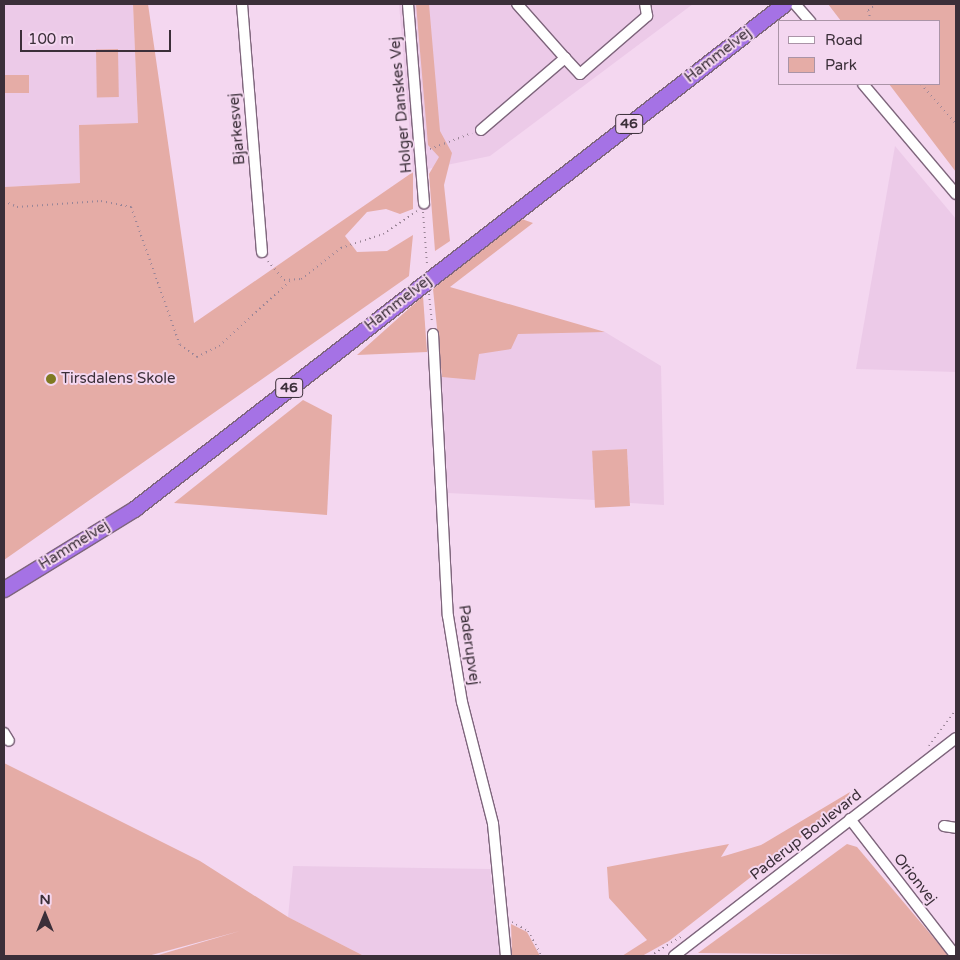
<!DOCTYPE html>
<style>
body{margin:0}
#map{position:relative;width:960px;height:960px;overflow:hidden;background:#f4d7f0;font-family:"Varela Round",sans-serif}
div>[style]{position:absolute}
.built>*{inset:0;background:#eccae8}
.green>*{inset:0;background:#e5aca6;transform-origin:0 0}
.path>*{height:2px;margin-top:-1px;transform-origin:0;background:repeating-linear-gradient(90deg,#9a8597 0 1px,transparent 0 5px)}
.roads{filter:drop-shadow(1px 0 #7e657c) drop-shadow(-1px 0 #7e657c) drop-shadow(0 1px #7e657c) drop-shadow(0 -1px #7e657c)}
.minor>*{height:10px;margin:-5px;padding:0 5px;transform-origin:5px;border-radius:5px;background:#fff}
.highway>*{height:15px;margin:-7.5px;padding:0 7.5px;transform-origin:7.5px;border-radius:7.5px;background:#a572e5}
.dots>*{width:14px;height:14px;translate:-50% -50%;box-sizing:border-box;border:2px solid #f4d7f0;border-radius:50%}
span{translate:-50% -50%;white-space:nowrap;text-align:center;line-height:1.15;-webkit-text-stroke:4px #f4d7f0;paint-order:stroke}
.shield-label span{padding:1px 4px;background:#f4d7f0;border:1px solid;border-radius:4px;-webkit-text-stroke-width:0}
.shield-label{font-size:14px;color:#3b2f39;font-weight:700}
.street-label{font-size:15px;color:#3b2f39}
.poi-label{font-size:15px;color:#3b2f39}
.left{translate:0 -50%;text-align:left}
.frame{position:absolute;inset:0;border:5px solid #3b2f39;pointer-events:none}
.legend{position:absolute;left:778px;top:20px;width:162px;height:65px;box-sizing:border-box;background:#f4d7f0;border:1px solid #aa94a7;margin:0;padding:6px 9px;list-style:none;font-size:15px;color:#3b2f39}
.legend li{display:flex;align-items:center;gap:10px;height:25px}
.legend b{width:25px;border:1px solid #aa94a7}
.north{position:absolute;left:20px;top:890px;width:50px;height:50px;-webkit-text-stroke:4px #f4d7f0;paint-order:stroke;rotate:0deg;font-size:14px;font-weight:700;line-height:20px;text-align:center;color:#3b2f39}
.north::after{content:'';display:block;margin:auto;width:18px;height:22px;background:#3b2f39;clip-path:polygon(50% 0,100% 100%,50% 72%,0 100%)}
.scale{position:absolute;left:20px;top:30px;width:151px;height:22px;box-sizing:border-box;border:2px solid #3b2f39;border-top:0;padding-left:6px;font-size:15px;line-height:18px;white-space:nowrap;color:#3b2f39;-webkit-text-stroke:4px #f4d7f0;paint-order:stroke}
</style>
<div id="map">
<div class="built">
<i style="clip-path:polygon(4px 4px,133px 4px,138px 123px,80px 125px,80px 183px,4px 187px,4px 213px)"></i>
<i style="clip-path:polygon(399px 4px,693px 4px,490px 156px,413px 172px)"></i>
<i style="clip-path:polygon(895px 146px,956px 219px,956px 372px,856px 369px)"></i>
<i style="clip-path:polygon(515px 326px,605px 332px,661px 366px,664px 505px,630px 503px,627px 449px,592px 451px,595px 500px,448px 493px,440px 350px)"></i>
<i style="clip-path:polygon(293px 866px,490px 869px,500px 956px,364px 956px,288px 917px)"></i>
</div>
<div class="green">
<i style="clip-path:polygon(133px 4px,148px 4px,194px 323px,413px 172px,413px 209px,400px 214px,386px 209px,367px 212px,345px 236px,357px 252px,387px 251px,413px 235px,409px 276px,4px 560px,4px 187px,80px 183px,79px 125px,138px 123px)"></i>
<i style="clip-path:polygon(416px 4px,429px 4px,440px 131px,452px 153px,444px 185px,450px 241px,435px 251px,429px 174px,439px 157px,428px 145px)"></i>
<i style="clip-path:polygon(828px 4px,956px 4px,956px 172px,889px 84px,939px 84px,939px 21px,841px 21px)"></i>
<i style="left:118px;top:49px;width:48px;height:22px;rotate:89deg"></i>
<i style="left:29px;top:75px;width:18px;height:25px;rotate:90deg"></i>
<i style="clip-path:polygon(519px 218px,533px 223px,450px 287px,605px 332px,518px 334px,511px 349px,479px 354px,475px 380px,442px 377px,433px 289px)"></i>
<i style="clip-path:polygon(423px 296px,427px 352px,357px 355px)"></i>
<i style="clip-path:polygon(303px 400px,332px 415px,327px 515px,174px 503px)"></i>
<i style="left:627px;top:449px;width:57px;height:35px;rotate:87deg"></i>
<i style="clip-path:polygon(4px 763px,200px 861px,288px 917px,364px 956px,155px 956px,240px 931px,148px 956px,4px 956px)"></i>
<i style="clip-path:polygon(850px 792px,844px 804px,669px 941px,642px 956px,622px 956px,647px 940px,609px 898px,607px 867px,729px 844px,721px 857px,761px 845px)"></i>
<i style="clip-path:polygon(847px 844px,857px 847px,949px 956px,698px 953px)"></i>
<i style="clip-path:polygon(511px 924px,527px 932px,540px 956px,512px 956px)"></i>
</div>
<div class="path">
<i style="left:871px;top:21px;width:11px;rotate:-105deg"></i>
<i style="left:868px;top:10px;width:10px;rotate:-37deg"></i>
<i style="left:921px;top:84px;width:53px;rotate:48.8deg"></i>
<i style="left:430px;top:149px;width:45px;rotate:-20.9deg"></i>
<i style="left:4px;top:201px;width:14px;rotate:25deg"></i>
<i style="left:17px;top:207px;width:84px;rotate:-4.1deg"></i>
<i style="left:101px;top:201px;width:31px;rotate:11deg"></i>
<i style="left:131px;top:207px;width:146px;rotate:70.5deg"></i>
<i style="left:180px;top:345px;width:21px;rotate:35deg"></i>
<i style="left:197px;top:357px;width:25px;rotate:-27deg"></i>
<i style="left:219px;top:346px;width:96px;rotate:-42.5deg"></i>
<i style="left:423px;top:212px;width:52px;rotate:85.6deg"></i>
<i style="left:268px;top:261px;width:25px;rotate:50deg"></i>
<i style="left:284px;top:280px;width:17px;rotate:-3deg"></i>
<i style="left:301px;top:279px;width:51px;rotate:-37.8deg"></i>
<i style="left:341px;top:248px;width:44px;rotate:-18.4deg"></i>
<i style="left:383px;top:234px;width:43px;rotate:-33.7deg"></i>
<i style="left:429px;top:294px;width:30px;rotate:84deg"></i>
<i style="left:929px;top:746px;width:45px;rotate:-53.1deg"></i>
<i style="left:512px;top:922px;width:18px;rotate:29deg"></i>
<i style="left:528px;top:931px;width:29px;rotate:61deg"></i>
<i style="left:650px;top:956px;width:39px;rotate:-32deg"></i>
</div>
<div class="roads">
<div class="minor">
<i style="left:242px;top:4px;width:249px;rotate:85.4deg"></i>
<i style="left:408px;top:4px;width:200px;rotate:85.4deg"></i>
<i style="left:795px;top:4px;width:23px;rotate:49deg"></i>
<i style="left:565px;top:58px;width:22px;rotate:47deg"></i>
<i style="left:580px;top:74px;width:89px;rotate:-40.9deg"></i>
<i style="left:647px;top:16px;width:12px;rotate:-99deg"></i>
<i style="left:863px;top:84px;width:144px;rotate:49.8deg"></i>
<i style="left:481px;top:130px;width:111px;rotate:-40.6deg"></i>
<i style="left:565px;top:58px;width:72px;rotate:-131.6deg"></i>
<i style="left:433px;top:334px;width:282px;rotate:87deg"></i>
<i style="left:448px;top:616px;width:87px;rotate:80.8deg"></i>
<i style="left:462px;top:702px;width:126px;rotate:75.7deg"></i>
<i style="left:493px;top:824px;width:133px;rotate:84.4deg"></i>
<i style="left:4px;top:733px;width:9px;rotate:58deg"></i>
<i style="left:850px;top:819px;width:173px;rotate:52.3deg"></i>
<i style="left:944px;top:826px;width:12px;rotate:9deg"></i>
<i style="left:674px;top:956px;width:356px;rotate:-37.7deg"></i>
</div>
<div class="highway">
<i style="left:4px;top:589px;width:153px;rotate:-31.6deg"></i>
<i style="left:134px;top:509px;width:823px;rotate:-37.84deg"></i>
</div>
</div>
<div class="dots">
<i style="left:51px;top:379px;background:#7f7a21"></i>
</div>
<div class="shield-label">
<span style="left:629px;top:124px">46</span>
<span style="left:289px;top:388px">46</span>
</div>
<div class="street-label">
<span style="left:718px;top:55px;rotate:-38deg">Hammelvej</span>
<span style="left:401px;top:105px;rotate:-95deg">Holger Danskes Vej</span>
<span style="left:237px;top:129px;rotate:-95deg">Bjarkesvej</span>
<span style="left:398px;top:303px;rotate:-38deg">Hammelvej</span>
<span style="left:74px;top:545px;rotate:-32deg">Hammelvej</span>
<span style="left:469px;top:645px;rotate:82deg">Paderupvej</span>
<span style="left:806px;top:835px;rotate:-38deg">Paderup Boulevard</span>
<span style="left:915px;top:879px;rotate:52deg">Orionvej</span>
</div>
<div class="poi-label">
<span class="left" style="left:61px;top:379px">Tirsdalens Skole</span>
</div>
<div class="frame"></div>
<ul class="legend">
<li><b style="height:6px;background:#fff"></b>Road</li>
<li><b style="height:14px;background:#e5aca6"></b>Park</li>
</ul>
<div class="north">N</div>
<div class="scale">100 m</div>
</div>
